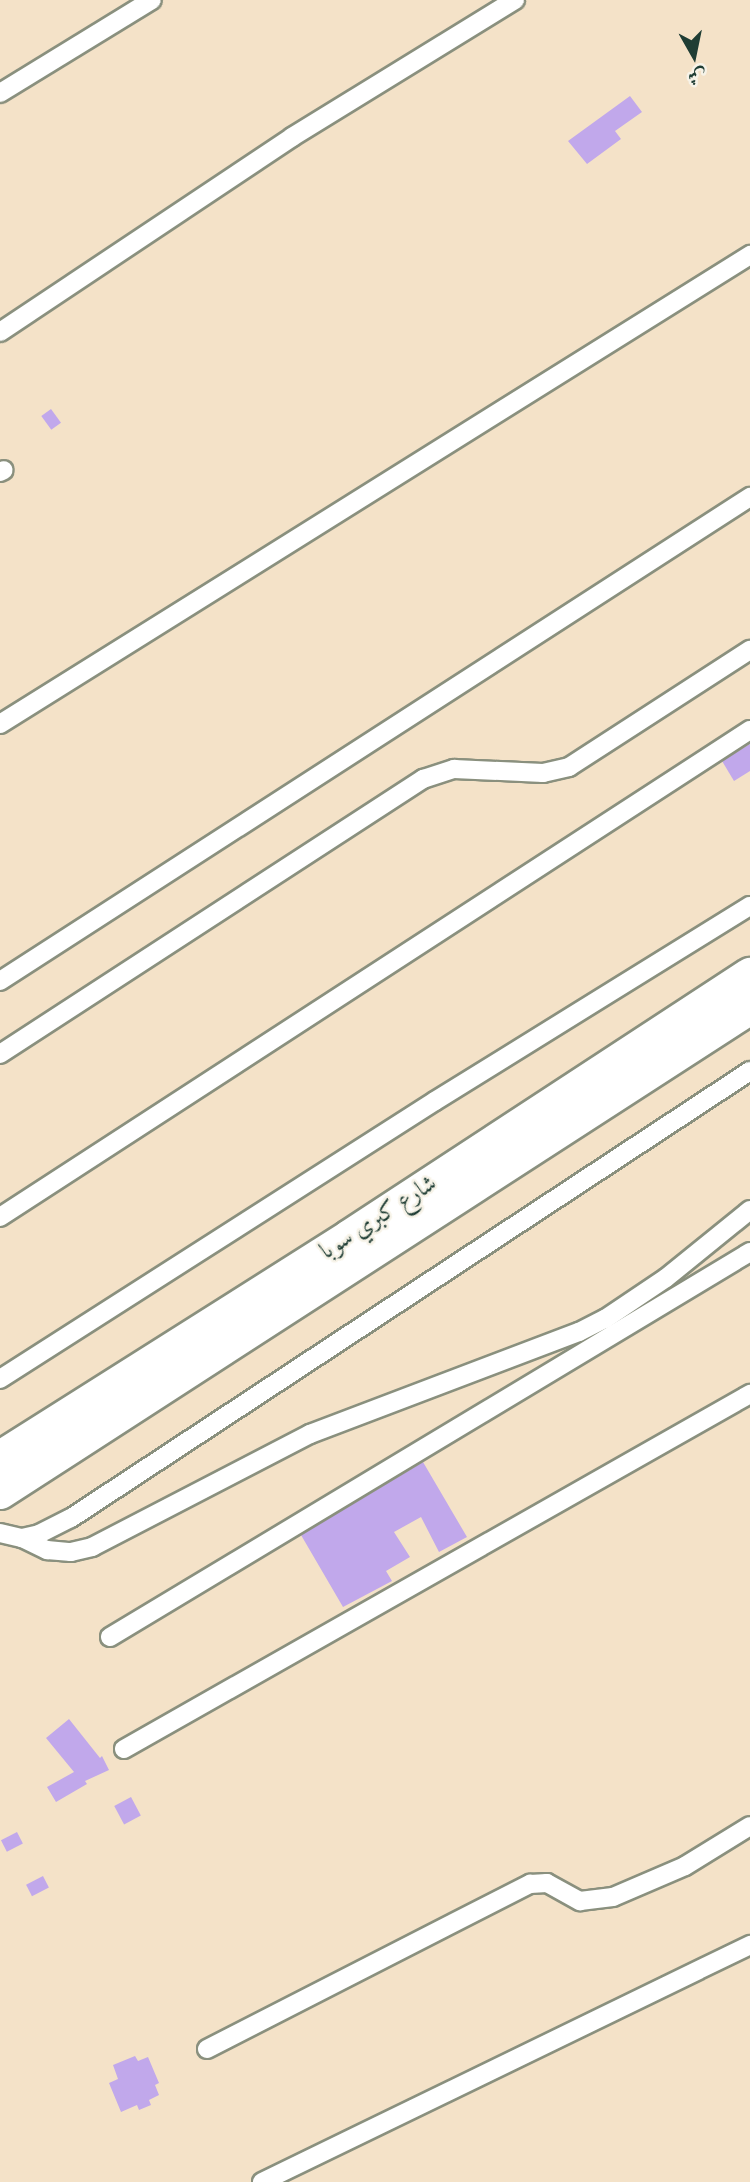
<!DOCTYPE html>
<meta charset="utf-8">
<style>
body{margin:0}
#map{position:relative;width:750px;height:2182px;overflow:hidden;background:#f4e2c8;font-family:"IM FELL Great Primer",Amiri,serif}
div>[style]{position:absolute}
.building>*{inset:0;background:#c1a8eb;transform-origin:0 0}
.roads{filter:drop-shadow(2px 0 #8a907e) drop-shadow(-2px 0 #8a907e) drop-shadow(0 2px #8a907e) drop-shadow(0 -2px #8a907e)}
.street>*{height:18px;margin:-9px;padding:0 9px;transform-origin:9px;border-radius:9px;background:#fff}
.highway>*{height:33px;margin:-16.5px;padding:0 16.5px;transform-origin:16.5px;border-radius:16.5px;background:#fff}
span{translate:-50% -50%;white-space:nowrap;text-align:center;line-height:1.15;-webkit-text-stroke:5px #f7f3e8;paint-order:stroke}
.street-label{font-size:24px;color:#1f3d34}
.north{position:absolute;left:659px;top:21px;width:70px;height:70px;-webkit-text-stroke:5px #f7f3e8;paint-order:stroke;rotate:171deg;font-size:19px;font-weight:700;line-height:28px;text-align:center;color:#1f3d34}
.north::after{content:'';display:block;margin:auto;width:24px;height:32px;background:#1f3d34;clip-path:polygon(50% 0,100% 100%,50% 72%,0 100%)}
</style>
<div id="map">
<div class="building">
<i style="clip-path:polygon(630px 96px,642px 112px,615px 131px,621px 139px,587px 164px,568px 141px)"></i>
<i style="left:51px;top:409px;width:17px;height:12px;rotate:54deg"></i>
<i style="clip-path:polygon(750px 744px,750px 771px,734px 781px,722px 761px)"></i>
<i style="clip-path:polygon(423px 1462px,467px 1537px,439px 1552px,421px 1517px,394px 1532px,410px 1557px,386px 1571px,392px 1581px,343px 1607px,301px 1535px)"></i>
<i style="clip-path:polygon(69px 1719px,100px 1758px,102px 1756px,109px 1770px,85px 1781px,87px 1784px,56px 1802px,47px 1787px,74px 1772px,46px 1738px)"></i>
<i style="left:131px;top:1797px;width:21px;height:19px;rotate:62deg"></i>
<i style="left:17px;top:1832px;width:13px;height:18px;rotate:63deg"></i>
<i style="left:43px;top:1876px;width:13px;height:19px;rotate:63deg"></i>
<i style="clip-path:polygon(135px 2056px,138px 2061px,148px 2057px,159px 2083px,155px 2085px,159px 2095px,149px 2100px,151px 2105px,139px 2110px,137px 2105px,121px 2112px,109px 2083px,118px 2079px,113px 2065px)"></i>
</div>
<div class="roads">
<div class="street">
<i style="left:0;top:93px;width:178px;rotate:-31.5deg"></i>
<i style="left:0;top:332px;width:351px;rotate:-33.7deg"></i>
<i style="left:292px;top:137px;width:262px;rotate:-31.6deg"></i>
<i style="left:0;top:472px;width:4px;rotate:-27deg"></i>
<i style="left:0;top:724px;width:885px;rotate:-32.02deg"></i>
<i style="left:0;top:981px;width:893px;rotate:-32.84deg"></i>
<i style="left:0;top:1054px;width:505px;rotate:-33.03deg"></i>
<i style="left:423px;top:779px;width:33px;rotate:-18deg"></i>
<i style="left:454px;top:769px;width:89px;rotate:2.6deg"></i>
<i style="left:543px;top:773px;width:27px;rotate:-13deg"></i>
<i style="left:569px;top:767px;width:216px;rotate:-32.9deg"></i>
<i style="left:0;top:1217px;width:894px;rotate:-33deg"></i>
<i style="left:0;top:1379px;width:516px;rotate:-32.58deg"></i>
<i style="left:435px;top:1101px;width:370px;rotate:-31.8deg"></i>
<i style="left:0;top:1533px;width:23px;rotate:13deg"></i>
<i style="left:22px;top:1538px;width:17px;rotate:-13deg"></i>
<i style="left:39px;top:1534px;width:36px;rotate:-27deg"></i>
<i style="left:71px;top:1518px;width:813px;rotate:-33.36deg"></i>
<i style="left:22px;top:1538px;width:28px;rotate:26deg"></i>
<i style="left:47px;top:1550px;width:24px;rotate:5deg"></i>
<i style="left:71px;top:1552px;width:22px;rotate:-13deg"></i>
<i style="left:92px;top:1547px;width:246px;rotate:-27.4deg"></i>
<i style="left:310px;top:1434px;width:288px;rotate:-20.8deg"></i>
<i style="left:579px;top:1332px;width:29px;rotate:-27deg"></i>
<i style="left:605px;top:1319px;width:73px;rotate:-33.9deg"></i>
<i style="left:666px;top:1278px;width:108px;rotate:-39deg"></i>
<i style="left:110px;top:1637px;width:747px;rotate:-31.03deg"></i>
<i style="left:124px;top:1749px;width:720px;rotate:-29.56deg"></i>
<i style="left:207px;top:2049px;width:363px;rotate:-27.1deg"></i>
<i style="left:530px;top:1884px;width:17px;rotate:-3deg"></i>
<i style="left:547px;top:1883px;width:38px;rotate:29deg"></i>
<i style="left:580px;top:1901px;width:33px;rotate:-7deg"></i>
<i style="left:613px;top:1897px;width:78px;rotate:-23.3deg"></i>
<i style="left:685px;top:1866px;width:76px;rotate:-31.6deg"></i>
<i style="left:262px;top:2182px;width:543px;rotate:-25.9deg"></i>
</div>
<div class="highway">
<i style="left:0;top:1457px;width:413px;rotate:-32.3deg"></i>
<i style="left:349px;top:1236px;width:479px;rotate:-33.2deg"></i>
<i style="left:0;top:1492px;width:893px;rotate:-32.89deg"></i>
</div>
</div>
<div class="street-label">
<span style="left:378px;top:1217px;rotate:-33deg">شارع كبري سوبا</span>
</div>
<div class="north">ش</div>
</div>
